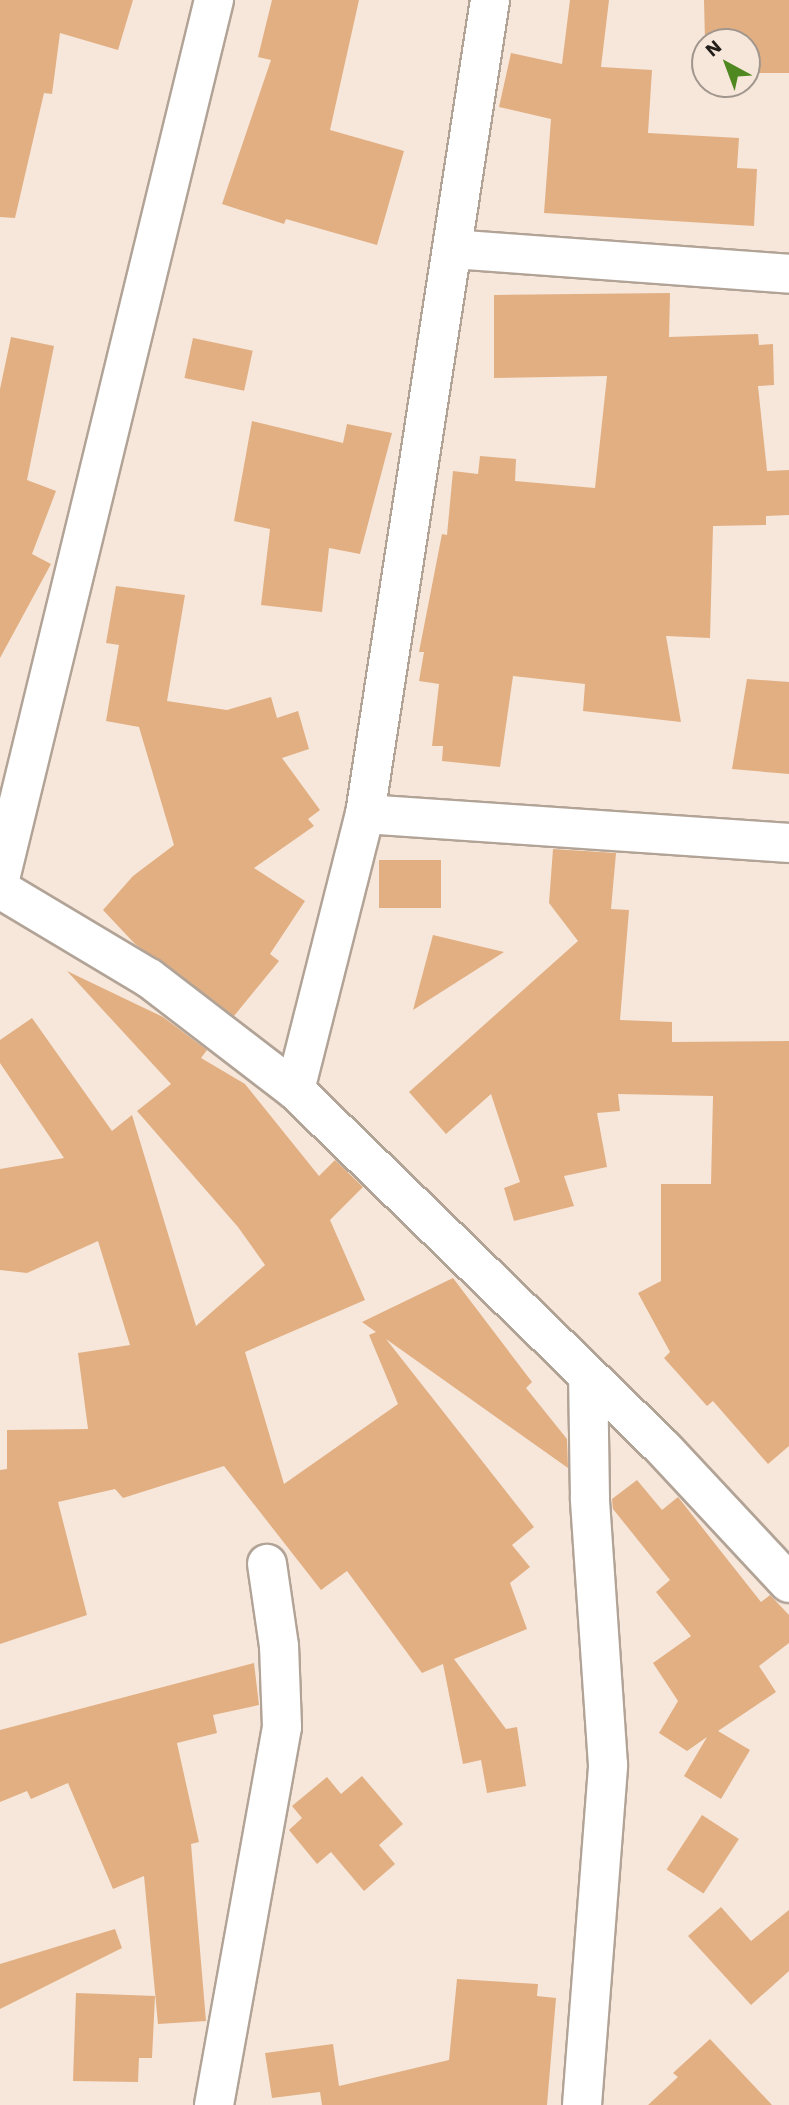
<!DOCTYPE html>
<style>
body{margin:0}
#map{position:relative;width:789px;height:2105px;overflow:hidden;background:#f6e7da;font-family:"Work Sans",sans-serif}
div>[style]{position:absolute}
.building>*{inset:0;background:#e2af83;transform-origin:0 0}
.roads{filter:drop-shadow(2px 0 #b2a397) drop-shadow(-2px 0 #b2a397) drop-shadow(0 2px #b2a397) drop-shadow(0 -2px #b2a397)}
.minor>*{height:38px;margin:-19px;padding:0 19px;transform-origin:19px;border-radius:19px;background:#fff}
span{translate:-50% -50%;white-space:nowrap;text-align:center;line-height:1.15;-webkit-text-stroke:5px #f6e7da;paint-order:stroke}
.north{position:absolute;left:691px;top:28px;width:70px;height:70px;box-sizing:border-box;background:#f6e7da;border:2px solid #a1968d;border-radius:50%;rotate:319deg;font-size:19px;font-weight:700;line-height:28px;text-align:center;color:#221d19}
.north::after{content:'';display:block;margin:auto;width:24px;height:32px;background:#4f8721;clip-path:polygon(50% 0,100% 100%,50% 72%,0 100%)}
</style>
<div id="map">
<div class="building">
<i style="clip-path:polygon(0 0,133px 0,118px 50px,60px 33px,52px 94px,44px 93px,15px 218px,0 217px)"></i>
<i style="clip-path:polygon(272px 0,359px 0,330px 130px,404px 151px,377px 245px,286px 219px,284px 224px,222px 204px,271px 60px,258px 57px)"></i>
<i style="clip-path:polygon(570px 0,609px 0,601px 67px,652px 70px,648px 133px,739px 138px,737px 168px,757px 169px,754px 226px,544px 213px,551px 119px,499px 107px,511px 53px,562px 64px)"></i>
<i style="clip-path:polygon(704px 0,789px 0,789px 73px,747px 73px,747px 42px,705px 42px)"></i>
<i style="clip-path:polygon(670px 293px,669px 337px,758px 334px,759px 345px,773px 344px,774px 385px,758px 386px,767px 471px,789px 470px,789px 515px,766px 516px,766px 525px,713px 526px,710px 638px,666px 636px,681px 722px,583px 711px,585px 684px,513px 676px,500px 767px,442px 761px,443px 746px,432px 746px,439px 684px,419px 681px,424px 652px,419px 652px,442px 534px,447px 535px,453px 471px,478px 474px,480px 456px,516px 459px,515px 481px,595px 488px,607px 376px,494px 378px,494px 295px)"></i>
<i style="clip-path:polygon(11px 337px,54px 346px,27px 480px,56px 491px,32px 554px,51px 564px,0 658px,0 389px)"></i>
<i style="left:193px;top:338px;width:61px;height:41px;rotate:12deg"></i>
<i style="clip-path:polygon(252px 421px,343px 443px,347px 424px,392px 433px,360px 554px,329px 548px,322px 612px,261px 605px,270px 529px,234px 521px)"></i>
<i style="clip-path:polygon(116px 586px,185px 595px,167px 701px,227px 710px,271px 697px,277px 718px,298px 711px,309px 749px,282px 758px,320px 810px,308px 819px,314px 826px,254px 868px,305px 901px,270px 954px,279px 961px,234px 1016px,135px 944px,103px 910px,133px 876px,174px 845px,139px 727px,106px 721px,119px 645px,106px 643px)"></i>
<i style="clip-path:polygon(747px 679px,789px 682px,789px 774px,732px 769px)"></i>
<i style="clip-path:polygon(553px 849px,616px 853px,611px 909px,629px 910px,620px 1020px,672px 1022px,672px 1042px,789px 1041px,789px 1446px,768px 1464px,713px 1401px,707px 1406px,664px 1358px,670px 1352px,638px 1293px,661px 1281px,661px 1184px,711px 1184px,713px 1096px,618px 1094px,620px 1111px,597px 1113px,607px 1167px,564px 1176px,574px 1206px,514px 1221px,504px 1188px,520px 1182px,491px 1094px,446px 1134px,409px 1092px,578px 941px,549px 903px)"></i>
<i style="left:441px;top:860px;width:48px;height:62px;rotate:90deg"></i>
<i style="clip-path:polygon(433px 935px,504px 952px,413px 1010px)"></i>
<i style="clip-path:polygon(67px 971px,163px 1017px,207px 1050px,201px 1058px,245px 1084px,319px 1176px,335px 1160px,363px 1187px,330px 1220px,365px 1300px,245px 1352px,284px 1484px,398px 1404px,369px 1335px,376px 1332px,362px 1322px,453px 1278px,532px 1382px,526px 1388px,567px 1439px,568px 1468px,386px 1339px,534px 1527px,512px 1545px,530px 1567px,510px 1583px,527px 1629px,454px 1659px,506px 1729px,517px 1727px,526px 1786px,487px 1793px,481px 1760px,463px 1764px,443px 1664px,422px 1673px,347px 1571px,321px 1590px,224px 1466px,123px 1498px,115px 1489px,58px 1502px,87px 1615px,0 1644px,0 1470px,7px 1469px,7px 1430px,88px 1429px,78px 1353px,130px 1345px,98px 1241px,27px 1273px,0 1270px,0 1169px,64px 1158px,0 1063px,0 1040px,32px 1018px,112px 1131px,132px 1115px,196px 1326px,265px 1265px,238px 1227px,137px 1111px,171px 1084px)"></i>
<i style="clip-path:polygon(637px 1480px,662px 1510px,678px 1497px,761px 1602px,770px 1595px,789px 1615px,789px 1643px,759px 1666px,776px 1692px,718px 1731px,750px 1750px,721px 1799px,684px 1776px,707px 1737px,687px 1751px,659px 1733px,678px 1701px,653px 1663px,691px 1636px,656px 1592px,670px 1580px,613px 1509px,612px 1499px)"></i>
<i style="clip-path:polygon(254px 1663px,259px 1705px,213px 1715px,217px 1733px,177px 1743px,199px 1842px,191px 1844px,206px 2021px,158px 2024px,144px 1876px,113px 1889px,68px 1783px,31px 1799px,27px 1791px,0 1802px,0 1730px)"></i>
<i style="clip-path:polygon(362px 1776px,403px 1824px,379px 1845px,395px 1864px,364px 1891px,331px 1852px,317px 1864px,289px 1830px,302px 1818px,292px 1806px,327px 1777px,341px 1794px)"></i>
<i style="left:702px;top:1815px;width:44px;height:65px;rotate:33deg"></i>
<i style="clip-path:polygon(721px 1907px,751px 1941px,789px 1910px,789px 1971px,751px 2005px,688px 1936px)"></i>
<i style="clip-path:polygon(115px 1929px,122px 1948px,0 2009px,0 1964px)"></i>
<i style="clip-path:polygon(457px 1979px,538px 1984px,537px 1996px,556px 1998px,547px 2105px,322px 2105px,320px 2092px,272px 2098px,265px 2053px,333px 2044px,339px 2086px,449px 2060px)"></i>
<i style="clip-path:polygon(76px 1993px,155px 1996px,152px 2058px,139px 2058px,138px 2082px,73px 2081px)"></i>
<i style="clip-path:polygon(710px 2039px,772px 2105px,648px 2105px,678px 2077px,673px 2073px)"></i>
</div>
<div class="roads">
<div class="minor">
<i style="left:452px;top:249px;width:338px;rotate:4.2deg"></i>
<i style="left:365px;top:814px;width:425px;rotate:3.9deg"></i>
<i style="left:0;top:879px;width:905px;rotate:-76.32deg"></i>
<i style="left:0;top:889px;width:174px;rotate:30.9deg"></i>
<i style="left:149px;top:978px;width:184px;rotate:37.5deg"></i>
<i style="left:295px;top:1090px;width:515px;rotate:44.21deg"></i>
<i style="left:664px;top:1449px;width:183px;rotate:47deg"></i>
<i style="left:295px;top:1090px;width:285px;rotate:-75.8deg"></i>
<i style="left:365px;top:814px;width:824px;rotate:-81.27deg"></i>
<i style="left:214px;top:2105px;width:384px;rotate:-79.8deg"></i>
<i style="left:282px;top:1727px;width:81px;rotate:-92.1deg"></i>
<i style="left:279px;top:1646px;width:83px;rotate:-98.3deg"></i>
<i style="left:582px;top:2105px;width:341px;rotate:-85.6deg"></i>
<i style="left:608px;top:1765px;width:268px;rotate:-93.9deg"></i>
<i style="left:590px;top:1498px;width:122px;rotate:-90.9deg"></i>
</div>
</div>
<div class="north">N</div>
</div>
